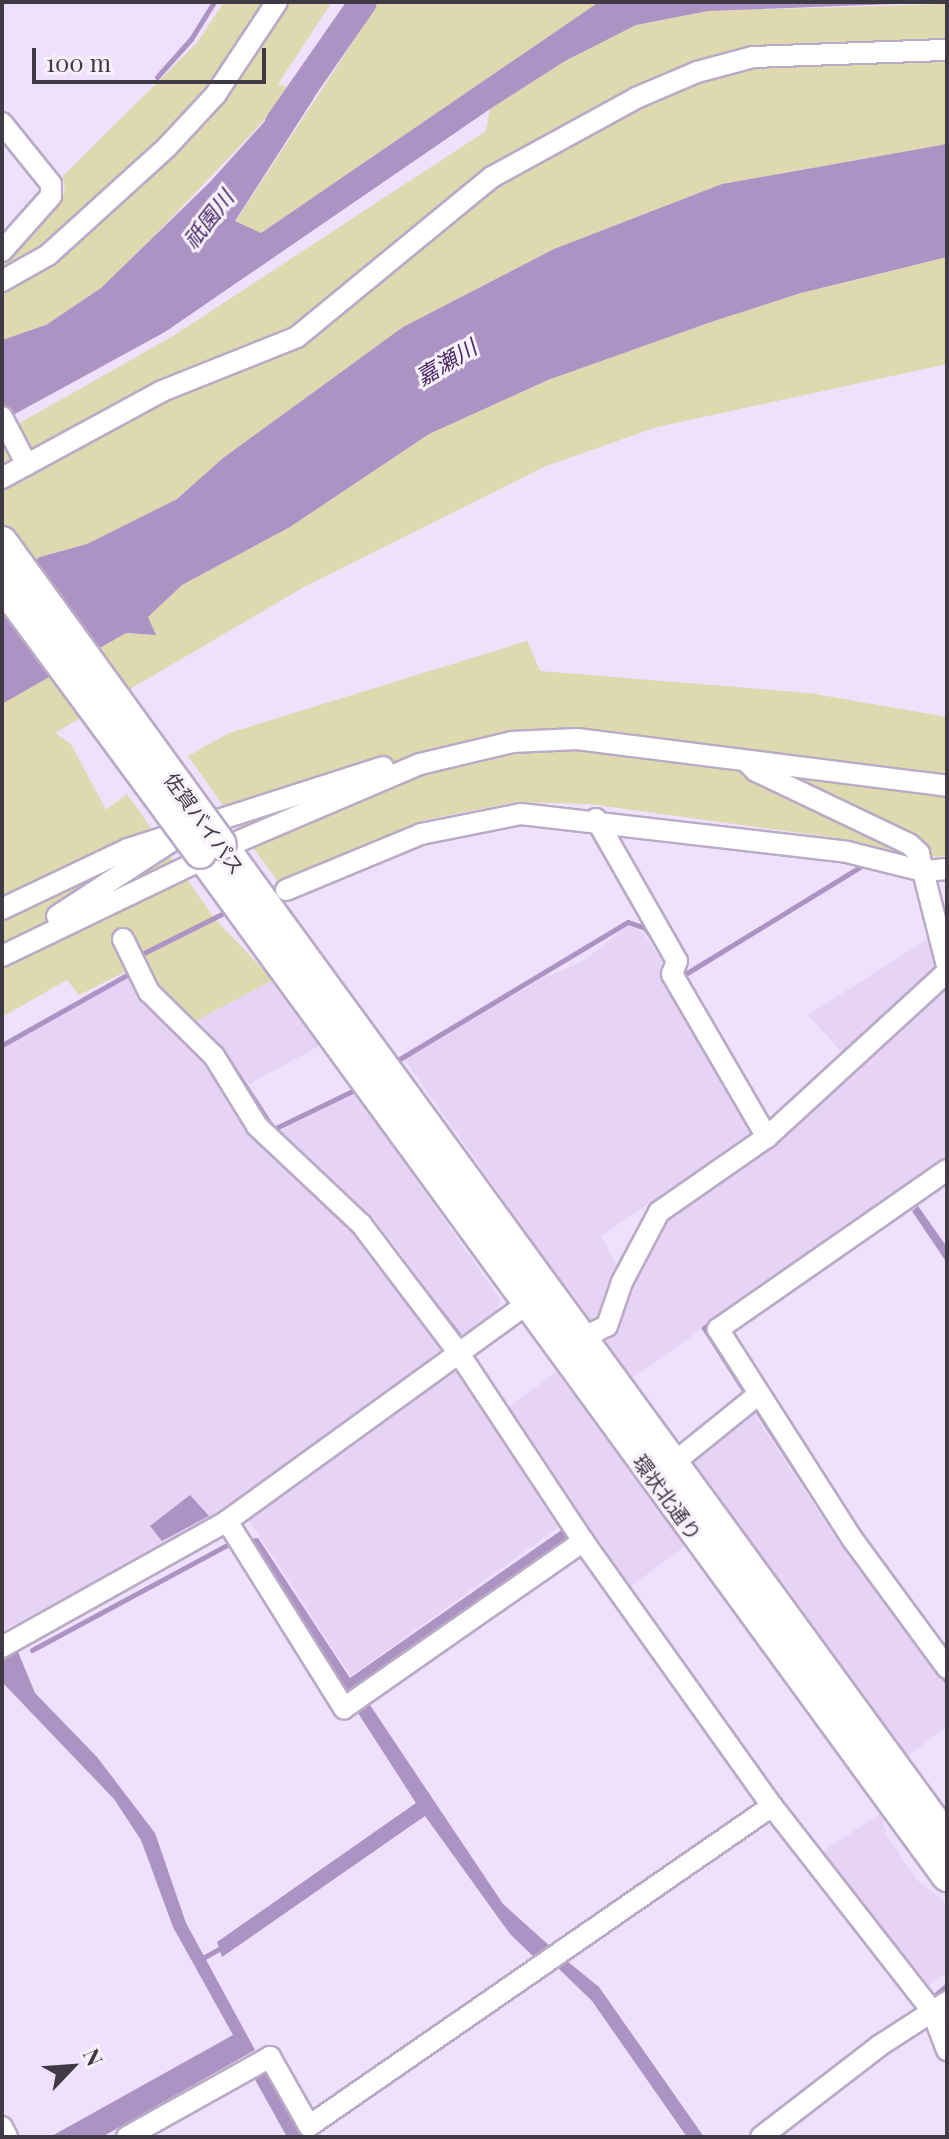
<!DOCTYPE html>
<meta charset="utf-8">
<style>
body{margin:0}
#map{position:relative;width:949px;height:2139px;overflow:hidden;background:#efe0fc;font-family:"Playfair Display","Noto Sans JP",serif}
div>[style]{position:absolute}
.built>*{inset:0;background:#e6d3f6}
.green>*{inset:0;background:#ded9af}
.water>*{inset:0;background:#ad92c4}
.stream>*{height:5px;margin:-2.5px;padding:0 2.5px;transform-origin:2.5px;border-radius:2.5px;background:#ad92c4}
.river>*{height:28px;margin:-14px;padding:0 14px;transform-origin:14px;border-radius:14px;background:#ad92c4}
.roads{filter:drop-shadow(2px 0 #b9abc6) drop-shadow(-2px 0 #b9abc6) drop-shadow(0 2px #b9abc6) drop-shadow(0 -2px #b9abc6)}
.minor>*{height:20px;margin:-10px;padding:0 10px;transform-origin:10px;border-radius:10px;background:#fff}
.highway>*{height:30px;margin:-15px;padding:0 15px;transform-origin:15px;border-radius:15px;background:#fff}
.bridges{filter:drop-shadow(2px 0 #b9abc6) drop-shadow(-2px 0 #b9abc6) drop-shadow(0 2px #b9abc6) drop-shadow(0 -2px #b9abc6)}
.highway-bridge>*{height:30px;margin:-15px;padding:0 15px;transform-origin:15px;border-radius:15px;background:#fff}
span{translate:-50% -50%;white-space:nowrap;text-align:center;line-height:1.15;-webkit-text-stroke:6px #f7f1fc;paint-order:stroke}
.street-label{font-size:20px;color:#403a45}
.water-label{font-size:22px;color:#4b2764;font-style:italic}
.frame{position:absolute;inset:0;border:4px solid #403a45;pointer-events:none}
.north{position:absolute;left:32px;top:2027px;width:80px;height:80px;-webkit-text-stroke:6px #f7f1fc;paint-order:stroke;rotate:65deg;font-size:22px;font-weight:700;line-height:32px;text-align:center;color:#403a45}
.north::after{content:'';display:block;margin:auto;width:28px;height:36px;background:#403a45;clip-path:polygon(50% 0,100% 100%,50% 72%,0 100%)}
.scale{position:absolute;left:32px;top:48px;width:234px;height:36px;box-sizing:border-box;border:4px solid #403a45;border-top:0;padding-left:10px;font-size:24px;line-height:28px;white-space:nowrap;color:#403a45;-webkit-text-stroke:6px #f7f1fc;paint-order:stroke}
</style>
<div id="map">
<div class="built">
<i style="clip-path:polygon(628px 925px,643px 932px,662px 961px,659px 969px,752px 1133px,601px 1236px,618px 1268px,601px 1314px,590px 1323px,405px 1060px,539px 980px,585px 960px)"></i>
<i style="clip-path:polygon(934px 935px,947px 977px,947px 1157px,631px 1379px,604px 1343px,620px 1329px,626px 1288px,661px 1219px,852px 1076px,847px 1058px,808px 1015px)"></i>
<i style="clip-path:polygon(130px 977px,358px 1229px,446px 1346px,223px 1512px,2px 1631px,2px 1048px)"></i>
<i style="clip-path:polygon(273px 980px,319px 1046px,249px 1084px,196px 1021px)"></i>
<i style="clip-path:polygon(355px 1094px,501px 1300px,493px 1315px,462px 1335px,373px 1217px,280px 1131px)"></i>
<i style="clip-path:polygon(477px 1360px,507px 1408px,556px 1372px,685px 1546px,630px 1587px,587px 1526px,562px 1525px,351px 1676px,248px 1519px,455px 1368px)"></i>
<i style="clip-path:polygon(750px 1408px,842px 1547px,947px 1687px,947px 1726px,907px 1757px,689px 1460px)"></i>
<i style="clip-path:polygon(881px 1813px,887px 1836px,918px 1881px,947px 1903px,947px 1972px,927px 1987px,822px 1852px)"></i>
</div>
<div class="green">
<i style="clip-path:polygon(224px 2px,332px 2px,278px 84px,294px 89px,155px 235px,101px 288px,46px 325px,2px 340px,2px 257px,65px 192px,63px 176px,197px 43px)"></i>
<i style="clip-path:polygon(379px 2px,599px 2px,261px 233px,235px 222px)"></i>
<i style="clip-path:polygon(947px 4px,947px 144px,722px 184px,554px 249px,403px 327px,223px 458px,177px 499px,87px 544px,40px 557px,2px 580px,2px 433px,173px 336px,486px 131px,490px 109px,565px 61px,636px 25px,708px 11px)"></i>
<i style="clip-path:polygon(947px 257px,947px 364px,657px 427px,546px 466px,304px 587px,55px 733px,71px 744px,106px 810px,127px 794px,215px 919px,273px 980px,196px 1021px,155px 980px,129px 970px,79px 995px,67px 980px,2px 1017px,2px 704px,126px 633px,156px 635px,148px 617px,182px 585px,290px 527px,429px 434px,548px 380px,711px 322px,801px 293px)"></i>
<i style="clip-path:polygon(527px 641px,540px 671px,809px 693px,947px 717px,947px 856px,925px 857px,829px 837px,589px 804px,516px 802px,425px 820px,278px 882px,188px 756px,229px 733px)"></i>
</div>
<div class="water">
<i style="clip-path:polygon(599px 2px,947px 2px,708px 11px,636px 25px,565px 61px,490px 109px,165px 332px,2px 421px,2px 340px,46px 325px,101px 288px,210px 182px,294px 89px,314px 98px,235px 221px,261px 233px)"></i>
<i style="clip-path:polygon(947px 144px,947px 257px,801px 293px,711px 322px,548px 380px,429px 434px,290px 527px,182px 585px,148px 617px,156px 635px,126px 633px,2px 704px,2px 580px,40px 557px,87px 544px,177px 499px,223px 458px,403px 327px,554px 249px,722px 184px)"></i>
<i style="clip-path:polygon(918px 1206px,947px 1247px,947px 1263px,912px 1211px)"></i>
<i style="clip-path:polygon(190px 1495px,209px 1516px,162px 1541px,150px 1526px)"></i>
<i style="clip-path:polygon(563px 1529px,570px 1539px,349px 1695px,248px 1539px,258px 1538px,350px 1678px)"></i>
<i style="clip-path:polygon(18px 1652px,35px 1693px,97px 1757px,155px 1833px,186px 1923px,255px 2050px,102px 2137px,50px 2137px,233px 2035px,173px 1927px,141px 1840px,114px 1799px,2px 1682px,2px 1661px)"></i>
<i style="clip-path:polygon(370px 1705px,503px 1904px,552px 1948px,537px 1960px,510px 1934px,425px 1816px,222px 1957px,217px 1942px,416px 1803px,358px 1713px)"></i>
<i style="clip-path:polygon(567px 1961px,599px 1987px,704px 2137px,687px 2137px,592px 2001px,556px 1966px)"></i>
<i style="clip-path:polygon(265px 2068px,304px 2137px,287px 2137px,253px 2076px)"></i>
</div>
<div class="stream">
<i style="left:157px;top:77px;width:51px;rotate:-48.2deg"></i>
<i style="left:191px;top:39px;width:44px;rotate:-58.1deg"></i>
<i style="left:549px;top:808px;width:266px;rotate:6.5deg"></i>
<i style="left:141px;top:959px;width:4px;rotate:-104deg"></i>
<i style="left:140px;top:955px;width:101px;rotate:-26.6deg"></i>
<i style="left:687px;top:973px;width:203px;rotate:-31.5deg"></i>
<i style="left:2px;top:1045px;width:151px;rotate:-29.3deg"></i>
<i style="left:227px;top:1058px;width:86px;rotate:56.9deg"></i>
<i style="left:393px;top:1063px;width:274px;rotate:-31deg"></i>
<i style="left:628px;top:922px;width:18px;rotate:19deg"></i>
<i style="left:645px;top:928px;width:17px;rotate:54deg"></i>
<i style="left:274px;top:1129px;width:94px;rotate:-25.8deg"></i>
<i style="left:408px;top:1270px;width:81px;rotate:52deg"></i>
<i style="left:712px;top:1322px;width:10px;rotate:143deg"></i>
<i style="left:704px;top:1328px;width:80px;rotate:57.3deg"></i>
<i style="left:752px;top:1403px;width:103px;rotate:56.9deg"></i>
<i style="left:32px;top:1650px;width:226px;rotate:-28.3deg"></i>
<i style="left:940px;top:1672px;width:12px;rotate:55deg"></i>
<i style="left:201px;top:1959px;width:26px;rotate:-29deg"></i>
<i style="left:932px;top:1998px;width:20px;rotate:-41deg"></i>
</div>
<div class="river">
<i style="left:279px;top:123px;width:147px;rotate:-55.2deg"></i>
</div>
<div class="roads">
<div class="minor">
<i style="left:2px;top:123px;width:78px;rotate:51.2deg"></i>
<i style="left:51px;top:184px;width:12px;rotate:90deg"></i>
<i style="left:51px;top:196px;width:74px;rotate:131.7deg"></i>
<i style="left:2px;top:281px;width:53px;rotate:-29.5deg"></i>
<i style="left:48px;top:255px;width:161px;rotate:-42.2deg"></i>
<i style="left:167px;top:147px;width:72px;rotate:-47.2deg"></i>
<i style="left:216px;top:94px;width:110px;rotate:-56.5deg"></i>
<i style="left:2px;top:417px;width:54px;rotate:62.5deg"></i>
<i style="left:2px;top:478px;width:182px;rotate:-28.5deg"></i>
<i style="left:162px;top:391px;width:145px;rotate:-21.8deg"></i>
<i style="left:297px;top:337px;width:252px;rotate:-39.4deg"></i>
<i style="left:492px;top:177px;width:164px;rotate:-28.7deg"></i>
<i style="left:636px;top:98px;width:66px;rotate:-23.1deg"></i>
<i style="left:697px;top:72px;width:58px;rotate:-15deg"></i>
<i style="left:753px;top:57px;width:194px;rotate:-2.1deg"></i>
<i style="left:596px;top:819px;width:163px;rotate:60.3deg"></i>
<i style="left:677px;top:961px;width:14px;rotate:111deg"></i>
<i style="left:672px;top:974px;width:189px;rotate:59.8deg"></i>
<i style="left:223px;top:848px;width:214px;rotate:-23.1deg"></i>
<i style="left:420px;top:764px;width:95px;rotate:-13.4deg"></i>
<i style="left:512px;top:742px;width:65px;rotate:-2.6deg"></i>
<i style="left:577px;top:739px;width:373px;rotate:7.2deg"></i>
<i style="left:947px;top:869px;width:24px;rotate:175deg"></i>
<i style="left:923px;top:871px;width:98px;rotate:75.8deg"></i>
<i style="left:286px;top:890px;width:146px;rotate:-22.5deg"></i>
<i style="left:421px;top:834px;width:102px;rotate:-11.3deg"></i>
<i style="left:521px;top:814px;width:328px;rotate:6.6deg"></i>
<i style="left:847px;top:852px;width:78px;rotate:14deg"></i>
<i style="left:923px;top:871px;width:18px;rotate:-103deg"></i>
<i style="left:919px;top:853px;width:13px;rotate:-138deg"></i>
<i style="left:909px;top:844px;width:170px;rotate:-154.5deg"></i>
<i style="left:756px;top:771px;width:13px;rotate:-135deg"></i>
<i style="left:2px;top:909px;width:140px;rotate:-25.5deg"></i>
<i style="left:128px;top:849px;width:268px;rotate:-17.8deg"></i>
<i style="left:57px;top:916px;width:152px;rotate:-33.2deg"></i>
<i style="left:123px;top:939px;width:59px;rotate:63.9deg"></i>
<i style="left:149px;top:992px;width:91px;rotate:44.6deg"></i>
<i style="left:214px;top:1056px;width:82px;rotate:58.4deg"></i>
<i style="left:257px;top:1126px;width:143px;rotate:43.3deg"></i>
<i style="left:361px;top:1224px;width:161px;rotate:52.8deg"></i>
<i style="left:458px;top:1352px;width:227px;rotate:56.5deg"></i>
<i style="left:583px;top:1541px;width:325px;rotate:54.5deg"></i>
<i style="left:772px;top:1806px;width:260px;rotate:52deg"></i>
<i style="left:932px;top:2011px;width:42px;rotate:69deg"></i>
<i style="left:2px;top:956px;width:224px;rotate:-25.7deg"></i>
<i style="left:947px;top:1170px;width:279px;rotate:145.2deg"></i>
<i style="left:718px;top:1329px;width:250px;rotate:57.4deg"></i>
<i style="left:853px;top:1540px;width:159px;rotate:53.7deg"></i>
<i style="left:579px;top:1340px;width:31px;rotate:-27deg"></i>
<i style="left:607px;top:1326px;width:46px;rotate:-71.2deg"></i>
<i style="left:622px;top:1282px;width:79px;rotate:-62.1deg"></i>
<i style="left:659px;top:1212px;width:131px;rotate:-34.8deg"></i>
<i style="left:767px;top:1137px;width:244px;rotate:-42.5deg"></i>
<i style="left:671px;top:1465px;width:113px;rotate:-38.9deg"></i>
<i style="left:227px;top:1521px;width:221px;rotate:58deg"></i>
<i style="left:344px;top:1708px;width:292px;rotate:-34.9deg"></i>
<i style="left:2px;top:1647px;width:258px;rotate:-29.2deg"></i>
<i style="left:227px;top:1521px;width:382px;rotate:-35.9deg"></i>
<i style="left:2px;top:2127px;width:11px;rotate:63deg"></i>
<i style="left:127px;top:2137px;width:164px;rotate:-29.2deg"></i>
<i style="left:270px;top:2057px;width:79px;rotate:60.5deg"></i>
<i style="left:309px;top:2126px;width:563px;rotate:-34.65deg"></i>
<i style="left:761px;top:2137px;width:149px;rotate:-37.6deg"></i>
<i style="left:879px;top:2046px;width:81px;rotate:-32.9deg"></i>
</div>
<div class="highway">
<i style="left:221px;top:844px;width:1232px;rotate:53.88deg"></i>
<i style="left:200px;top:853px;width:1267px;rotate:53.86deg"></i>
</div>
</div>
<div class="bridges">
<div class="highway-bridge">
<i style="left:2px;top:542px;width:373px;rotate:54.1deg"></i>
<i style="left:2px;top:584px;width:334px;rotate:53.6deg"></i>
</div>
</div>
<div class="street-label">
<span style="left:205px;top:823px;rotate:54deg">佐賀バイパス</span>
<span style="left:668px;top:1497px;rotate:54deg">環状北通り</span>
</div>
<div class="water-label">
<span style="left:208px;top:219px;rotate:-52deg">祇園川</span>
<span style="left:446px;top:362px;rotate:-31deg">嘉瀬川</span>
</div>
<div class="frame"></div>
<div class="north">N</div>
<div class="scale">100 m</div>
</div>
